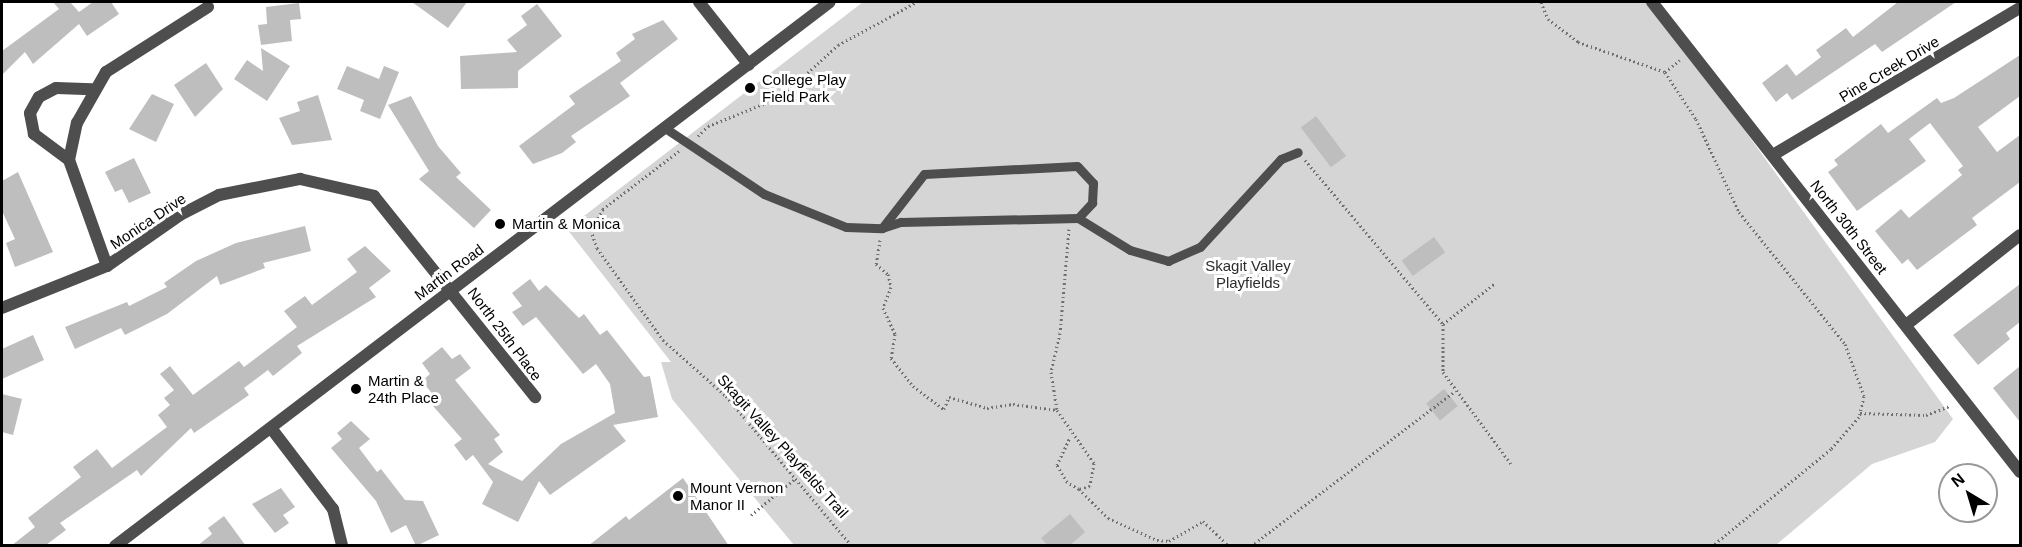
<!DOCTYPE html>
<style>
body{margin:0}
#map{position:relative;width:2022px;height:547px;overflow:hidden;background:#fff;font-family:Helvetica,sans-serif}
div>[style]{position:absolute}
.green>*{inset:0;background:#d5d5d5}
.building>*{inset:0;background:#bebebe;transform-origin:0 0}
.path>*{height:3px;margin-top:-1.5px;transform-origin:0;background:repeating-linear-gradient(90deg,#707070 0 1.5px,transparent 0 4.5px)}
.service>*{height:9px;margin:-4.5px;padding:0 4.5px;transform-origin:4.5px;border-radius:4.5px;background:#4e4e4e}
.minor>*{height:12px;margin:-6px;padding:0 6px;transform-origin:6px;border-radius:6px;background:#4e4e4e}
.tertiary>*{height:12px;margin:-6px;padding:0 6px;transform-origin:6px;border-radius:6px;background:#4e4e4e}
.dots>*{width:16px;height:16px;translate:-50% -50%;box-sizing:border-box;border:3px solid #fff;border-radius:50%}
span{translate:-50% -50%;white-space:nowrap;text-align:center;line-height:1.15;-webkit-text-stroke:6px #fff;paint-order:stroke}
.street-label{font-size:15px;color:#000}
.poi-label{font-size:15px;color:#000}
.left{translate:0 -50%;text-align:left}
.park-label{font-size:15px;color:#2c2c2c}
.frame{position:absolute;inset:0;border:3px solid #000;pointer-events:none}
.north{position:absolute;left:1938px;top:463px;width:60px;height:60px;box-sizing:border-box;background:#fff;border:2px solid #999;border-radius:50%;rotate:322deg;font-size:16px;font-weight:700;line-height:24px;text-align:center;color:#000}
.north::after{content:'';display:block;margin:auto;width:21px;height:27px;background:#000;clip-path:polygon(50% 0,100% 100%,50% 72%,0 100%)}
</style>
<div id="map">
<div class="green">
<i style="clip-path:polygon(863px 2px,1652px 2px,1953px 419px,1935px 442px,1872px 464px,1776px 545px,794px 545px,672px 399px,661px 362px,671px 362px,567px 229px)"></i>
</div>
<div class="building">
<i style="clip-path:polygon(53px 2px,70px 2px,79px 12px,93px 2px,111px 2px,119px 14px,87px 36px,79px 24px,33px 64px,25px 52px,2px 75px,2px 51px,59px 9px)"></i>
<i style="clip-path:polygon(412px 2px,467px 2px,448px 28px)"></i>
<i style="clip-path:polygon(1898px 2px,1956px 2px,1882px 52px,1875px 44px,1792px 100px,1787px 93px,1776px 102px,1762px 83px,1787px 64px,1796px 76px,1821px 57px,1816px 50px,1846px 28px,1853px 37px)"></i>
<i style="clip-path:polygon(299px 3px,301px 19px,290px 20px,292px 41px,261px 45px,258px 25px,267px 24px,266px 7px)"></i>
<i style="clip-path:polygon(537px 4px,562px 36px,518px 71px,518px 88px,461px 89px,460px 56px,517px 52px,507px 40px,527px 25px,521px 16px)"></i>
<i style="clip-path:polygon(663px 20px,678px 39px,620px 83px,630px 96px,571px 136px,576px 142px,562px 153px,533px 164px,519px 146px,575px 104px,569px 96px,621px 61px,616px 53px,635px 39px,632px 34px)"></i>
<i style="clip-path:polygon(261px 48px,290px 66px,267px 101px,234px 79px,247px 60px,263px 71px)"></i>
<i style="clip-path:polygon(2020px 55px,2020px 96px,1978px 127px,1997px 152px,2020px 135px,2020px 182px,1972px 218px,1977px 225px,1917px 270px,1908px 259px,1902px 264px,1875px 231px,1901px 209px,1909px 218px,1962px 175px,1958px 170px,1963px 166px,1930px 123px,1909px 139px,1926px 161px,1857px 211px,1828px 172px,1838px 165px,1834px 160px,1881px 124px,1888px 133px,1937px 98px,1941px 103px,1954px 98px)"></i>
<i style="clip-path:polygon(206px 63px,223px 89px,195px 117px,174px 85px)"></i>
<i style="clip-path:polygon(347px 66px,379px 79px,384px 66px,399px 72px,380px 119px,360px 111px,364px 100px,337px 89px)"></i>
<i style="clip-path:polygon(152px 94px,174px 104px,156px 142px,129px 129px)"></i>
<i style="clip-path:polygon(318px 95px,332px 140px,292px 145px,279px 118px,300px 111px,297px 102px)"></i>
<i style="clip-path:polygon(411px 96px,438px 146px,461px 173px,456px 177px,491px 210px,474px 228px,419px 179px,429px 171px,388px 105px)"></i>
<i style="left:1316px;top:116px;width:50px;height:19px;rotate:53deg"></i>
<i style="clip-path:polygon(134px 158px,151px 193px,129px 203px,122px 189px,115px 192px,105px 172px)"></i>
<i style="clip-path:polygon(18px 172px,53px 252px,15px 267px,6px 243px,15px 239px,2px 211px,2px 181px)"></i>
<i style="clip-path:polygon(305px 226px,311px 251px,263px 263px,265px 268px,220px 285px,217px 276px,167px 314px,125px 335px,121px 328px,75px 349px,65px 327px,127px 302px,129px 306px,167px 287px,164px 283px,196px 261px,236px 243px)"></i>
<i style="left:1434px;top:237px;width:19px;height:40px;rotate:54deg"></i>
<i style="clip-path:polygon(365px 246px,391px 271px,369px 288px,376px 297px,297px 346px,302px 353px,273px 376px,268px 370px,244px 388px,249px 395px,194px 433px,191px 428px,141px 476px,137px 470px,60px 523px,66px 530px,46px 545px,11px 546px,35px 527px,28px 518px,81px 477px,73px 467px,97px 449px,112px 468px,167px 427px,158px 415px,170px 405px,164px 398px,174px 390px,160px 374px,170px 366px,193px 395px,239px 361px,244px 367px,297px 327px,284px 311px,305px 296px,312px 305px,357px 272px,347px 259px)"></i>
<i style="clip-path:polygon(530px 279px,539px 291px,546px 285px,579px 318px,584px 314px,600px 335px,607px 330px,644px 377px,650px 376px,658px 417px,613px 425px,626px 441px,550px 495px,539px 481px,518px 522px,482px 504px,493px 482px,473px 455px,466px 461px,454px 445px,462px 439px,433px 406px,439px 402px,422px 381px,430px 374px,422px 363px,442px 347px,452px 359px,460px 354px,471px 368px,455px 380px,500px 435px,494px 439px,503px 452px,488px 464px,522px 481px,561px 444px,615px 413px,610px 384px,596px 364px,583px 374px,536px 317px,523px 326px,512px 312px,522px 306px,512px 293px)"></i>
<i style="clip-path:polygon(2020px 284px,2020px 322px,2006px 333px,2010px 339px,1978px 365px,1953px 335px)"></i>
<i style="clip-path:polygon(33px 335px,44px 360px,2px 379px,2px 349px)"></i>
<i style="clip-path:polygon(2020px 366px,2020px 422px,1993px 388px)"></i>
<i style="left:1444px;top:389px;width:22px;height:23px;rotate:51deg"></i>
<i style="clip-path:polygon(2px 394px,22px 399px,13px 435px,2px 432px)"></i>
<i style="clip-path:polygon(351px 421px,370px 439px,359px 448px,377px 472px,381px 469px,405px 500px,423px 501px,439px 535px,416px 546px,406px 525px,391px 533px,376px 501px,331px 448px,342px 439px,337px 433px)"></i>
<i style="clip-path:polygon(683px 478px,729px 546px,588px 546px,626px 516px,629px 520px)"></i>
<i style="clip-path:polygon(281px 488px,295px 507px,283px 515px,289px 523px,275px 533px,252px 504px)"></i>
<i style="clip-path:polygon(1070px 514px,1085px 532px,1069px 546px,1048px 546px,1041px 538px)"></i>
<i style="clip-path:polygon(224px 516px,246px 546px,197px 546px,212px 534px,208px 528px)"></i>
</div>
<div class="path">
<i style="left:1541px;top:2px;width:18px;rotate:68deg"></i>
<i style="left:1548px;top:19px;width:38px;rotate:37deg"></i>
<i style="left:1578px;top:42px;width:92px;rotate:19deg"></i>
<i style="left:1665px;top:72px;width:56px;rotate:56.6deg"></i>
<i style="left:1696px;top:119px;width:102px;rotate:65.2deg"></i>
<i style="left:1739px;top:212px;width:169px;rotate:51.2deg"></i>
<i style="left:1845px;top:344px;width:55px;rotate:69.9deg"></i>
<i style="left:1864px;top:396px;width:22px;rotate:103deg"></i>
<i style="left:1859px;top:417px;width:43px;rotate:131.2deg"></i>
<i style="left:1831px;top:449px;width:154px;rotate:140.8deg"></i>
<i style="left:1665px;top:72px;width:19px;rotate:-39deg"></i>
<i style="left:698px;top:136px;width:14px;rotate:-45deg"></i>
<i style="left:708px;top:126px;width:79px;rotate:-21.7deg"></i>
<i style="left:781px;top:97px;width:77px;rotate:-42.4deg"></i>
<i style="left:838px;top:45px;width:90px;rotate:-28.6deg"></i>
<i style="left:679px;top:151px;width:96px;rotate:142.7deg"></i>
<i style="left:603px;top:209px;width:24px;rotate:120deg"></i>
<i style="left:591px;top:230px;width:19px;rotate:72deg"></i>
<i style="left:597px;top:248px;width:113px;rotate:54.3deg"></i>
<i style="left:663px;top:340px;width:84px;rotate:41.6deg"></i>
<i style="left:726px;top:396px;width:196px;rotate:50deg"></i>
<i style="left:1305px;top:160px;width:214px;rotate:49.9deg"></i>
<i style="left:1443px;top:324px;width:48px;rotate:90deg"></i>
<i style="left:1443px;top:372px;width:114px;rotate:53.5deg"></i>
<i style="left:1069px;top:229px;width:104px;rotate:94.9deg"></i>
<i style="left:1060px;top:333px;width:40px;rotate:103deg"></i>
<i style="left:1051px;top:372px;width:38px;rotate:81deg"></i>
<i style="left:1057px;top:410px;width:65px;rotate:55.1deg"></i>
<i style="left:1094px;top:463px;width:23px;rotate:100deg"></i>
<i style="left:1090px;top:486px;width:11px;rotate:165deg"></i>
<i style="left:1079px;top:489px;width:14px;rotate:-150deg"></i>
<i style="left:1067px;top:482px;width:20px;rotate:-120deg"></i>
<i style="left:1057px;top:465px;width:31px;rotate:-65deg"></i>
<i style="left:880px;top:240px;width:24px;rotate:99deg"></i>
<i style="left:876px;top:264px;width:16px;rotate:40deg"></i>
<i style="left:888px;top:274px;width:13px;rotate:77deg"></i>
<i style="left:891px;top:287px;width:22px;rotate:111deg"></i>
<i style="left:883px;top:308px;width:29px;rotate:65deg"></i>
<i style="left:895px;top:334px;width:24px;rotate:99deg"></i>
<i style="left:891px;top:358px;width:36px;rotate:52deg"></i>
<i style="left:913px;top:386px;width:39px;rotate:37deg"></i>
<i style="left:944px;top:409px;width:13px;rotate:-67deg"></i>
<i style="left:949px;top:397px;width:40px;rotate:16deg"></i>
<i style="left:987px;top:408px;width:26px;rotate:-9deg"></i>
<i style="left:1013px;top:404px;width:44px;rotate:7.8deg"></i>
<i style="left:1443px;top:324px;width:65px;rotate:-38.1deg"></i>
<i style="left:1860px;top:413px;width:66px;rotate:1.7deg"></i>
<i style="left:1926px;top:415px;width:25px;rotate:-21deg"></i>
<i style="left:1079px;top:489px;width:41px;rotate:45deg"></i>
<i style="left:1108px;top:518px;width:54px;rotate:24.2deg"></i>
<i style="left:1157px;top:540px;width:12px;rotate:5deg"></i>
<i style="left:1169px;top:541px;width:39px;rotate:-30deg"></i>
<i style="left:1203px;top:521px;width:36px;rotate:44deg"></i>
<i style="left:751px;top:515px;width:58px;rotate:-39.4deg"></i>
<i style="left:1251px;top:546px;width:256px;rotate:-37.2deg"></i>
</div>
<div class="service">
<i style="left:665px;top:128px;width:119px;rotate:33.7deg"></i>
<i style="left:764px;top:194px;width:88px;rotate:21.9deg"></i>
<i style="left:846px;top:227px;width:36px;rotate:2deg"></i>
<i style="left:882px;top:228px;width:20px;rotate:-18deg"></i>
<i style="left:901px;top:222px;width:177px;rotate:-1.3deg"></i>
<i style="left:1078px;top:218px;width:21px;rotate:-47deg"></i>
<i style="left:1092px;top:203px;width:20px;rotate:-87deg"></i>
<i style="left:1093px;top:183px;width:23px;rotate:-133deg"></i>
<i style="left:1077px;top:166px;width:153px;rotate:177deg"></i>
<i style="left:924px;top:174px;width:68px;rotate:127.9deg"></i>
<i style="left:1078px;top:218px;width:61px;rotate:31.6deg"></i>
<i style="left:1130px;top:250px;width:40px;rotate:16deg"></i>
<i style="left:1168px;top:261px;width:35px;rotate:-24deg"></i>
<i style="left:1200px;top:247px;width:120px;rotate:-47.4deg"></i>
<i style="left:1281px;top:159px;width:18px;rotate:-22deg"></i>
</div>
<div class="minor">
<i style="left:699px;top:2px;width:80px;rotate:51.6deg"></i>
<i style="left:1652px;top:2px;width:597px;rotate:51.94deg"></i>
<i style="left:1773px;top:155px;width:287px;rotate:-30.8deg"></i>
<i style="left:69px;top:160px;width:44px;rotate:-143.4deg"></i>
<i style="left:34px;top:134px;width:21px;rotate:-101deg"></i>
<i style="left:30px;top:113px;width:18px;rotate:-61deg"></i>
<i style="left:39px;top:97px;width:19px;rotate:-28deg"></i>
<i style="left:56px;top:88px;width:36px;rotate:2deg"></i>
<i style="left:107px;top:266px;width:113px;rotate:-109.7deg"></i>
<i style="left:69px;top:160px;width:38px;rotate:-78deg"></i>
<i style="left:77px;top:123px;width:59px;rotate:-60.4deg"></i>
<i style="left:106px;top:72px;width:121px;rotate:-32.5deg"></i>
<i style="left:2px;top:308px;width:113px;rotate:-21.8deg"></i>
<i style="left:107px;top:266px;width:89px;rotate:-34.9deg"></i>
<i style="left:180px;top:215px;width:44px;rotate:-27.1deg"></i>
<i style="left:219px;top:195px;width:83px;rotate:-11.2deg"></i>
<i style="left:300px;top:179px;width:76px;rotate:12.9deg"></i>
<i style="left:374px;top:196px;width:258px;rotate:51.3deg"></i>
<i style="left:1906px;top:325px;width:145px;rotate:-38.3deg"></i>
<i style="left:271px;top:428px;width:102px;rotate:52.6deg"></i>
<i style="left:333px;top:509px;width:38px;rotate:76deg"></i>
</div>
<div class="tertiary">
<i style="left:115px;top:546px;width:898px;rotate:-37.27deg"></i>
</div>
<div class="dots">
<i style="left:750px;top:88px;background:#000"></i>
<i style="left:500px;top:224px;background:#000"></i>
<i style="left:356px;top:389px;background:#000"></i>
<i style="left:678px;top:496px;background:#000"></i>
</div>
<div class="street-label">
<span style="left:1889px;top:69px;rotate:-31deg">Pine Creek Drive</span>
<span style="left:148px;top:221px;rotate:-34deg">Monica Drive</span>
<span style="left:1849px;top:227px;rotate:52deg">North 30th Street</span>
<span style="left:449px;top:272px;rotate:-37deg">Martin Road</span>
<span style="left:505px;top:334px;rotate:53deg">North 25th Place</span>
<span style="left:783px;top:446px;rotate:48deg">Skagit Valley Playfields Trail</span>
</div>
<div class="poi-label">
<span class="left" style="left:762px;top:88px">College Play<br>Field Park</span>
<span class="left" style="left:512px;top:224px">Martin &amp; Monica</span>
<span class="left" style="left:368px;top:389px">Martin &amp;<br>24th Place</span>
<span class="left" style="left:690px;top:496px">Mount Vernon<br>Manor II</span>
</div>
<div class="park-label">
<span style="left:1248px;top:274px">Skagit Valley<br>Playfields</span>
</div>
<div class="frame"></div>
<div class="north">N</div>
</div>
